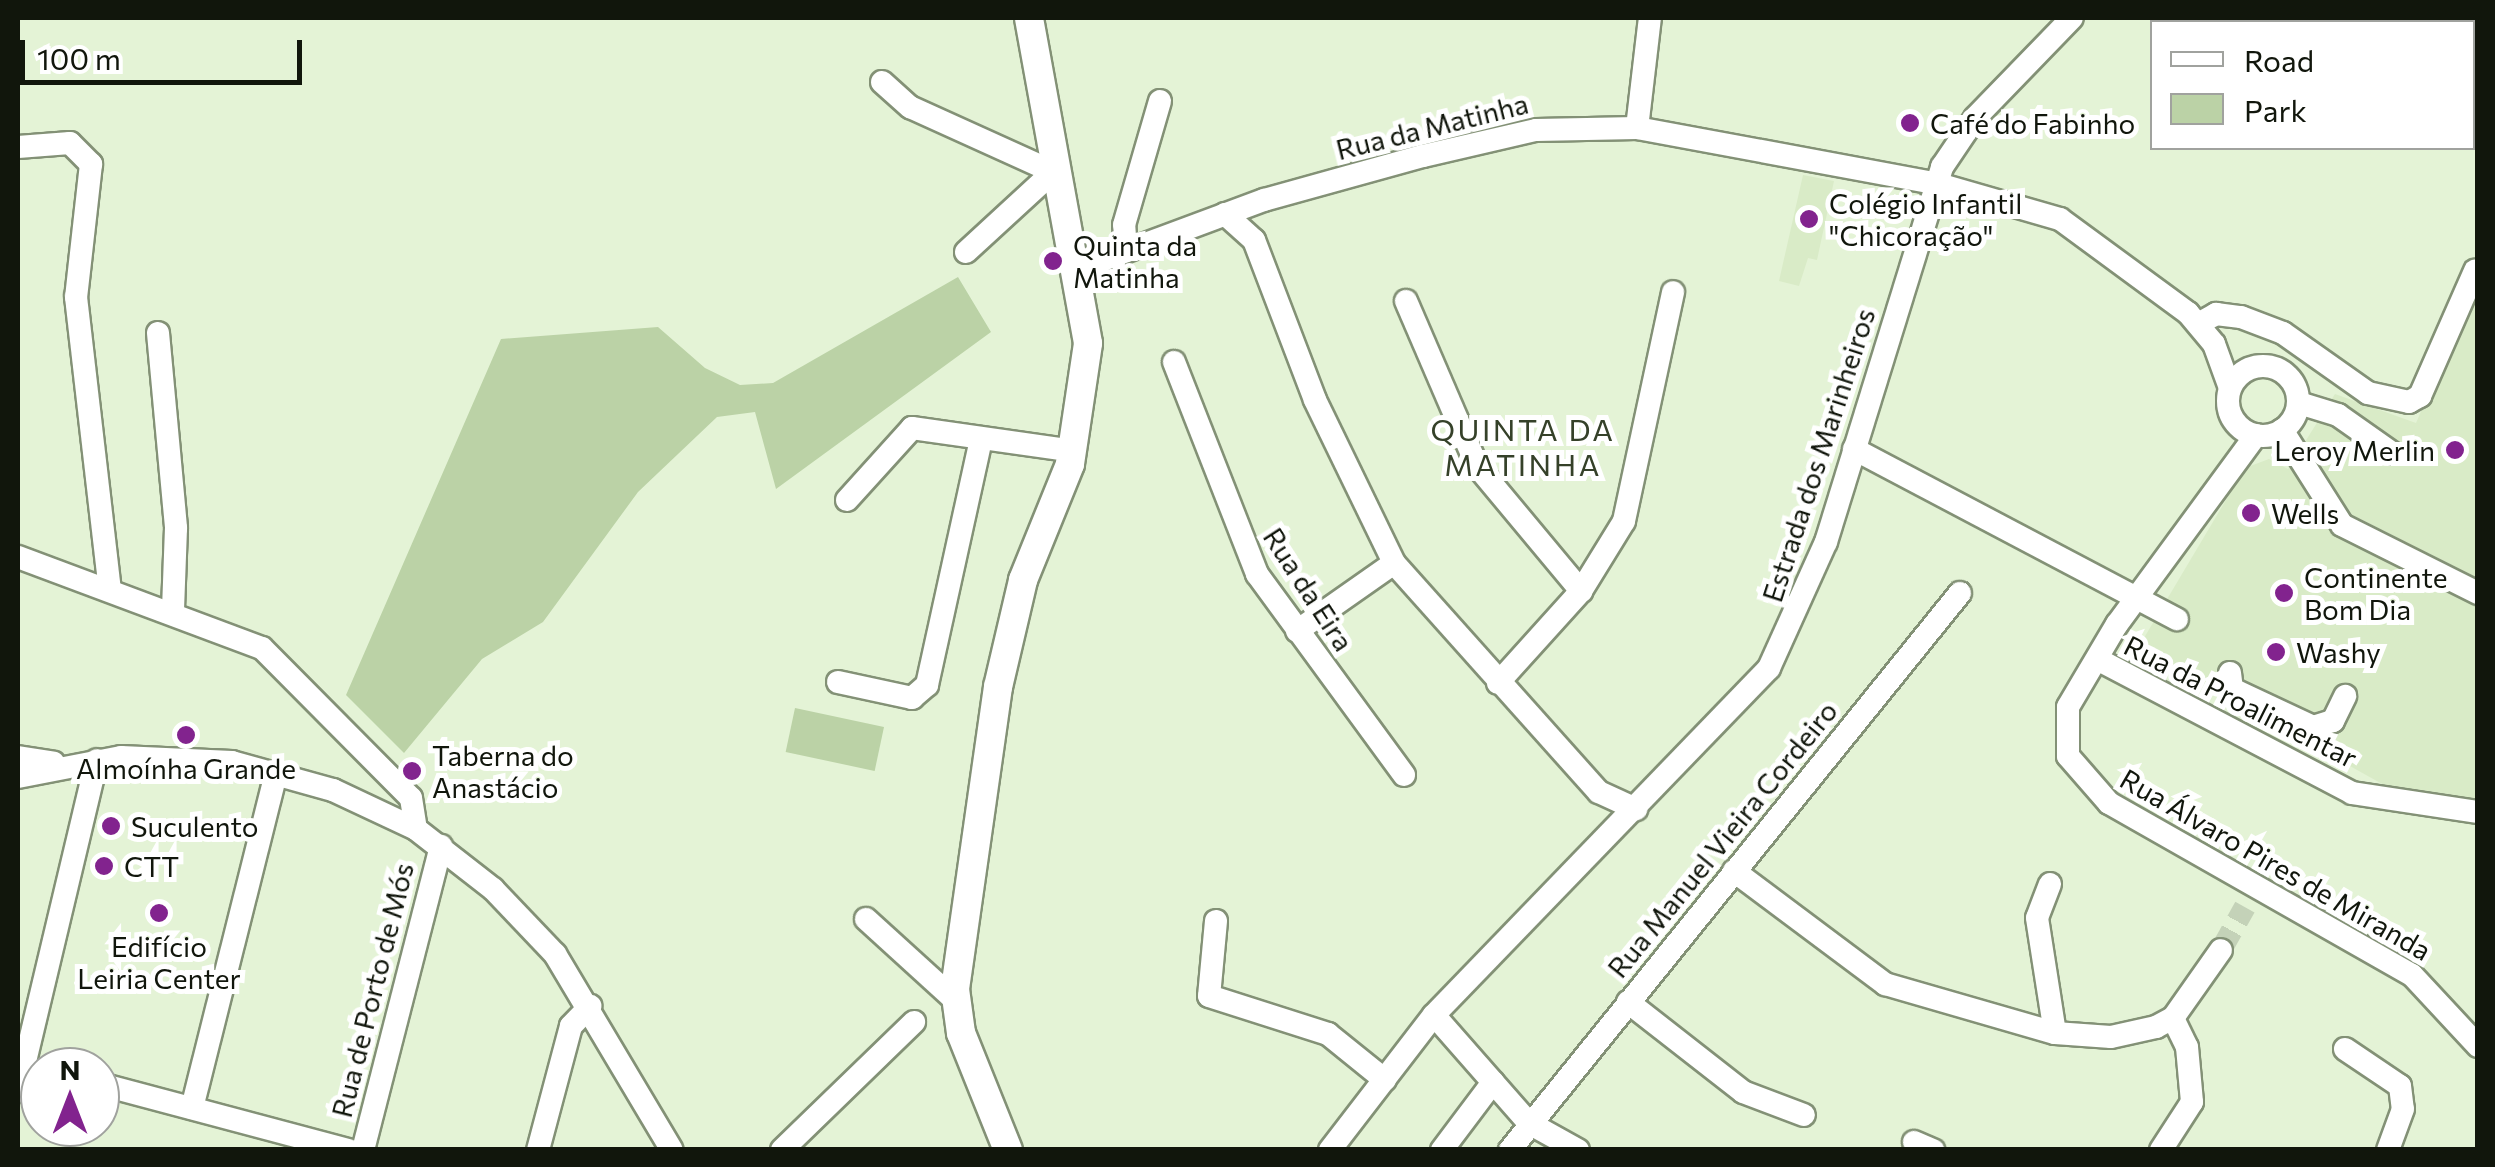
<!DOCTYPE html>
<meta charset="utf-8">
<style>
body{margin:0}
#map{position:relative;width:2495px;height:1167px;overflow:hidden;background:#e4f3d6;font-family:Commissioner,sans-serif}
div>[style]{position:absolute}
.built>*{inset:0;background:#d9ebc7}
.green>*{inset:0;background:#bbd2a6;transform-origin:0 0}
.minor-tunnel>*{height:22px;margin-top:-11px;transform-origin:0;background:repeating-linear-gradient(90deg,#c4d2b8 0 22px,transparent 0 33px)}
.roads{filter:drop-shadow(2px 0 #839176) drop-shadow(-2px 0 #839176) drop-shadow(0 2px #839176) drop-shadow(0 -2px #839176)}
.minor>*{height:22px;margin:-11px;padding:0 11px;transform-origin:11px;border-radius:11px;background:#fff}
.minor>.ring{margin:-11px;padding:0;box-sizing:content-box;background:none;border:22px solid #fff;border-radius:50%}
.major>*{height:28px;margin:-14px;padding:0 14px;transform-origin:14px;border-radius:14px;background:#fff}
.dots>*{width:28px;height:28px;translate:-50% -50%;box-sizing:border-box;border:5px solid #fff;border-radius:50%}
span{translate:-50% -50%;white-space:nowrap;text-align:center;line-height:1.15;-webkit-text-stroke:10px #fff;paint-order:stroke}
.poi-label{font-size:28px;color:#11160c}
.left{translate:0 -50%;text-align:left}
.right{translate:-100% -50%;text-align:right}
.street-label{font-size:28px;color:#11160c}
.neighbourhood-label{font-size:30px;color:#354129;letter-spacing:2.5px}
.frame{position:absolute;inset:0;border:20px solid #11160c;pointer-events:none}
.legend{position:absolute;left:2150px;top:20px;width:325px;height:130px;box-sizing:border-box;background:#fff;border:2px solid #a0a29e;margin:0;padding:12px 18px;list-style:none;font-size:30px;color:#11160c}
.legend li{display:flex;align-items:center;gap:20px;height:50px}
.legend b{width:50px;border:2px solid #a0a29e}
.north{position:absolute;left:20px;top:1047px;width:100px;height:100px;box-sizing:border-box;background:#fff;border:2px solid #a0a29e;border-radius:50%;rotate:0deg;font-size:28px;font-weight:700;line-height:40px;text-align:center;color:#11160c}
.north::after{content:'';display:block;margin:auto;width:35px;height:45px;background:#82238e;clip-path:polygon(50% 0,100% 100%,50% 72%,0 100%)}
.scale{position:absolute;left:20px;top:40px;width:282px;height:45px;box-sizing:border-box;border:5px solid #11160c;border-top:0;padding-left:12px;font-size:30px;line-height:35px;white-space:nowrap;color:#11160c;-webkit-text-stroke:8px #fff;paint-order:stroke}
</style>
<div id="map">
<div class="built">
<i style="clip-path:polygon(1803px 175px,1834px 181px,1817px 260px,1808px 258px,1799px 286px,1779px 281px)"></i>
<i style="clip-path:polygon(2477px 282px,2477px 801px,2393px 790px,2138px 648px,2245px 468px,2269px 459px,2288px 469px,2335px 394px,2416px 423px)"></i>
</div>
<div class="green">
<i style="clip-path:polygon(958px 277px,991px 332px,776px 489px,755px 412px,717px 417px,638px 492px,543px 622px,482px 659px,404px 753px,346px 695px,501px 339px,658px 327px,705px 368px,740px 385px,773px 383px)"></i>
<i style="left:795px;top:708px;width:91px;height:45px;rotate:12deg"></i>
</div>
<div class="minor-tunnel">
<i style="left:2221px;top:950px;width:49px;rotate:-60.8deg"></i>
</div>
<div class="roads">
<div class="minor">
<i style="left:2167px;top:18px;width:6px;rotate:45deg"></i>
<i style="left:882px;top:82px;width:38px;rotate:42deg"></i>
<i style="left:910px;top:107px;width:157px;rotate:24.4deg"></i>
<i style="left:1637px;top:128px;width:111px;rotate:-83.3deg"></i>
<i style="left:18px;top:147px;width:52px;rotate:-4.4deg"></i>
<i style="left:70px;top:143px;width:30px;rotate:45deg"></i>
<i style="left:91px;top:164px;width:134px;rotate:96.4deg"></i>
<i style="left:76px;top:297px;width:294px;rotate:83.4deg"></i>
<i style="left:1225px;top:214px;width:39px;rotate:42deg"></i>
<i style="left:1254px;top:240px;width:171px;rotate:69.1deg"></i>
<i style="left:1315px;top:400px;width:181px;rotate:64.1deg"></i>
<i style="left:1394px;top:563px;width:307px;rotate:48.2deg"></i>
<i style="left:1599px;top:792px;width:41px;rotate:24.7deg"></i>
<i style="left:1126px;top:251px;width:26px;rotate:-94deg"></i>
<i style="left:1124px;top:225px;width:129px;rotate:-73.8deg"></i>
<i style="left:966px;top:252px;width:118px;rotate:-42.6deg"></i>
<i style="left:1073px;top:271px;width:204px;rotate:-20.4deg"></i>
<i style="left:1264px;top:200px;width:165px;rotate:-15.5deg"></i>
<i style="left:1423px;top:156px;width:116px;rotate:-13deg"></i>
<i style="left:1536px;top:130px;width:101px;rotate:-1.1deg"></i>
<i style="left:1637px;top:128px;width:303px;rotate:10.5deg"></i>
<i style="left:1935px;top:183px;width:130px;rotate:16.1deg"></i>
<i style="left:2060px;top:219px;width:159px;rotate:36.3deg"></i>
<i style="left:2188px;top:313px;width:40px;rotate:50deg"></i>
<i style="left:2214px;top:344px;width:47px;rotate:70deg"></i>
<i style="left:1406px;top:301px;width:180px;rotate:66.7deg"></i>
<i style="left:1477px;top:466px;width:163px;rotate:50.2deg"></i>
<i style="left:2198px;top:324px;width:21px;rotate:-29deg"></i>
<i style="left:2216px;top:314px;width:25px;rotate:7deg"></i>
<i style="left:2241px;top:317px;width:45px;rotate:20.9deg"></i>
<i style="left:2283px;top:333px;width:104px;rotate:35.2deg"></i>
<i style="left:2368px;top:393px;width:42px;rotate:12.4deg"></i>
<i style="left:2409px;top:402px;width:13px;rotate:-29deg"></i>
<i style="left:2420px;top:396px;width:137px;rotate:-66.3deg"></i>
<i style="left:158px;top:333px;width:196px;rotate:84.7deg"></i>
<i style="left:176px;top:528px;width:83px;rotate:92.1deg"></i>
<i style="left:1174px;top:362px;width:228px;rotate:68.6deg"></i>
<i style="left:1257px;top:574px;width:249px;rotate:53.8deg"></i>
<i class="ring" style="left:2228px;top:366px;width:48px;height:48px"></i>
<i style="left:2299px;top:403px;width:41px;rotate:17.1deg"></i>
<i style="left:2338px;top:415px;width:66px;rotate:35.1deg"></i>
<i style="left:2282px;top:430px;width:112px;rotate:57.7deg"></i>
<i style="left:2342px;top:525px;width:152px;rotate:26.6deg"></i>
<i style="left:2256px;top:435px;width:235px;rotate:126.3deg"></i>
<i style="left:2117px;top:624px;width:96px;rotate:120.6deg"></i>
<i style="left:2068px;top:707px;width:49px;rotate:90deg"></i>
<i style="left:2068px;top:756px;width:62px;rotate:48.9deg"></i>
<i style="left:2109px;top:803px;width:348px;rotate:29.6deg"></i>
<i style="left:2412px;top:975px;width:97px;rotate:47.1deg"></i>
<i style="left:1854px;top:449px;width:365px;rotate:27.8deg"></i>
<i style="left:847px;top:500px;width:97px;rotate:-47.9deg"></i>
<i style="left:912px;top:428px;width:163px;rotate:8.1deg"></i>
<i style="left:18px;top:557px;width:260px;rotate:20.5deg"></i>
<i style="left:262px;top:648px;width:211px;rotate:45.2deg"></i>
<i style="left:411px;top:798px;width:31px;rotate:81deg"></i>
<i style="left:1297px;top:631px;width:118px;rotate:-35deg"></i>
<i style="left:2097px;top:659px;width:288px;rotate:27.7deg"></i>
<i style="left:2352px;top:793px;width:127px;rotate:8.6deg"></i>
<i style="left:2230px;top:673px;width:16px;rotate:83deg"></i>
<i style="left:2232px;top:689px;width:89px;rotate:25.1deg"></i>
<i style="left:2313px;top:727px;width:21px;rotate:-17deg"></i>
<i style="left:2333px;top:721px;width:28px;rotate:-64deg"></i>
<i style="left:838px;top:682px;width:76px;rotate:12.2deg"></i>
<i style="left:912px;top:698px;width:20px;rotate:-41deg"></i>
<i style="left:927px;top:685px;width:252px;rotate:-77.6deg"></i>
<i style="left:1498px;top:683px;width:124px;rotate:-47.9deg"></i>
<i style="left:1581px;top:591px;width:82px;rotate:-58.4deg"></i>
<i style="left:1624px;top:521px;width:234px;rotate:-77.9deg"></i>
<i style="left:18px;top:757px;width:36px;rotate:9deg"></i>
<i style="left:18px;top:777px;width:105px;rotate:-11deg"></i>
<i style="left:121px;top:757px;width:111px;rotate:2.6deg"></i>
<i style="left:232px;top:762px;width:105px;rotate:15.5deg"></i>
<i style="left:333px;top:790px;width:92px;rotate:25.2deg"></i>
<i style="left:416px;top:829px;width:98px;rotate:37.9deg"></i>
<i style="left:493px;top:889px;width:90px;rotate:46.4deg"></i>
<i style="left:555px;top:954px;width:228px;rotate:59.2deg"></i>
<i style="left:1734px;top:871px;width:189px;rotate:36.8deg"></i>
<i style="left:1885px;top:984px;width:177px;rotate:16.1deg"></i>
<i style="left:2055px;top:1033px;width:56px;rotate:4.1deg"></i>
<i style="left:2111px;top:1037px;width:46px;rotate:-12.5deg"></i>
<i style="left:2156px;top:1027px;width:19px;rotate:-28deg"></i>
<i style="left:2173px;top:1018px;width:83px;rotate:-54.8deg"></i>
<i style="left:2050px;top:884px;width:36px;rotate:111deg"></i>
<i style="left:2037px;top:918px;width:116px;rotate:81.1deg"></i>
<i style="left:866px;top:919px;width:119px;rotate:42.3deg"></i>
<i style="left:1216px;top:921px;width:75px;rotate:95.3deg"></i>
<i style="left:1209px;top:996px;width:125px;rotate:17.7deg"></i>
<i style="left:1328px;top:1034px;width:73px;rotate:38.9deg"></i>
<i style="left:1628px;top:1002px;width:146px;rotate:38deg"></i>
<i style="left:1743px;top:1092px;width:65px;rotate:20.7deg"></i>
<i style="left:1434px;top:1015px;width:144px;rotate:48.7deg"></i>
<i style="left:1529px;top:1123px;width:56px;rotate:28.9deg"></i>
<i style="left:2345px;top:1049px;width:66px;rotate:33.9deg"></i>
<i style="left:2400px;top:1086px;width:23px;rotate:83deg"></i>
<i style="left:2403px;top:1109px;width:44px;rotate:110.1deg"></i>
<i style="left:100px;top:1084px;width:257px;rotate:14.9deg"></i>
<i style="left:18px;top:1091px;width:340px;rotate:-76.6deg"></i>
<i style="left:192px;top:1108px;width:345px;rotate:-75.9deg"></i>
<i style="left:1914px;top:1142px;width:21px;rotate:23deg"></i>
<i style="left:363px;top:1150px;width:314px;rotate:-75.6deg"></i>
<i style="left:538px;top:1150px;width:128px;rotate:-75.1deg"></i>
<i style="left:571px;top:1026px;width:28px;rotate:-46deg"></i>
<i style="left:782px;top:1150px;width:184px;rotate:-44.1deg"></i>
<i style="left:1330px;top:1150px;width:170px;rotate:-52.4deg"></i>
<i style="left:1434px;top:1015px;width:482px;rotate:-46deg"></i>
<i style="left:1769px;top:668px;width:138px;rotate:-65.7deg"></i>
<i style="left:1826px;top:542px;width:393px;rotate:-72.8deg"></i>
<i style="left:1942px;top:167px;width:59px;rotate:-56deg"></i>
<i style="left:1975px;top:118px;width:139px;rotate:-45.9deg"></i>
<i style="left:1442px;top:1150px;width:85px;rotate:-53.1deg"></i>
<i style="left:1510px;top:1150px;width:716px;rotate:-51.07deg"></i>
<i style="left:2161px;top:1150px;width:57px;rotate:-57.1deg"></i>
<i style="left:2192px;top:1102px;width:55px;rotate:-95.2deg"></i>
<i style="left:2187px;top:1047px;width:32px;rotate:-116deg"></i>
</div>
<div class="major">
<i style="left:1008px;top:1150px;width:126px;rotate:-111.9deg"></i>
<i style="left:961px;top:1033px;width:44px;rotate:-97.8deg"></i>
<i style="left:955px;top:989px;width:305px;rotate:-81.9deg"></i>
<i style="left:998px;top:687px;width:110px;rotate:-76.8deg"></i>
<i style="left:1023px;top:580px;width:125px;rotate:-67.9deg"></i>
<i style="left:1070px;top:464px;width:122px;rotate:-81.5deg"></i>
<i style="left:1088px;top:343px;width:330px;rotate:-100.3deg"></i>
</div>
</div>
<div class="dots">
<i style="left:1910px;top:123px;background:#82238e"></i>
<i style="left:1809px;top:219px;background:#82238e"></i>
<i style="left:1053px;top:261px;background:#82238e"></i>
<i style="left:2455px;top:450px;background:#82238e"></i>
<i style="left:2251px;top:513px;background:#82238e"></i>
<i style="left:2284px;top:593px;background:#82238e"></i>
<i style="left:2276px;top:652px;background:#82238e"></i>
<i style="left:186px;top:735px;background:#82238e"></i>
<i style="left:412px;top:771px;background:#82238e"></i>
<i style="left:111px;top:826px;background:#82238e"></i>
<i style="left:104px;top:866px;background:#82238e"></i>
<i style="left:159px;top:913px;background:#82238e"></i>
</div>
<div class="poi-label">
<span class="left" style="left:1930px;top:123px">Café do Fabinho</span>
<span class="left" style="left:1829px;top:219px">Colégio Infantil<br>"Chicoração"</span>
<span class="left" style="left:1073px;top:261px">Quinta da<br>Matinha</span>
<span class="right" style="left:2435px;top:450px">Leroy Merlin</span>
<span class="left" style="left:2271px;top:513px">Wells</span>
<span class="left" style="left:2304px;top:593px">Continente<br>Bom Dia</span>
<span class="left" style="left:2296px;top:652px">Washy</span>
<span class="left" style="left:432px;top:771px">Taberna do<br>Anastácio</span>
<span style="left:186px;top:768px">Almoínha Grande</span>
<span class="left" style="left:131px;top:826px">Suculento</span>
<span class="left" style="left:124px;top:866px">CTT</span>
<span style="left:159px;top:962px">Edifício<br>Leiria Center</span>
</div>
<div class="street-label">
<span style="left:1432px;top:126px;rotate:-14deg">Rua da Matinha</span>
<span style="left:1818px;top:455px;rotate:-72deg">Estrada dos Marinheiros</span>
<span style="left:1309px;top:589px;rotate:57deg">Rua da Eira</span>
<span style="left:2241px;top:701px;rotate:27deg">Rua da Proalimentar</span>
<span style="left:1722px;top:839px;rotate:-51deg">Rua Manuel Vieira Cordeiro</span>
<span style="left:2276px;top:864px;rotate:30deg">Rua Álvaro Pires de Miranda</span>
<span style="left:372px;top:990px;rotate:-76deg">Rua de Porto de Mós</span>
</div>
<div class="neighbourhood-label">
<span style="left:1523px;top:446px">QUINTA DA<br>MATINHA</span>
</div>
<div class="frame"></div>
<ul class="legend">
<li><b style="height:12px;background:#fff"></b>Road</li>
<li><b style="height:28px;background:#bbd2a6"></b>Park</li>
</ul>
<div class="north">N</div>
<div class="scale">100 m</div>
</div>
